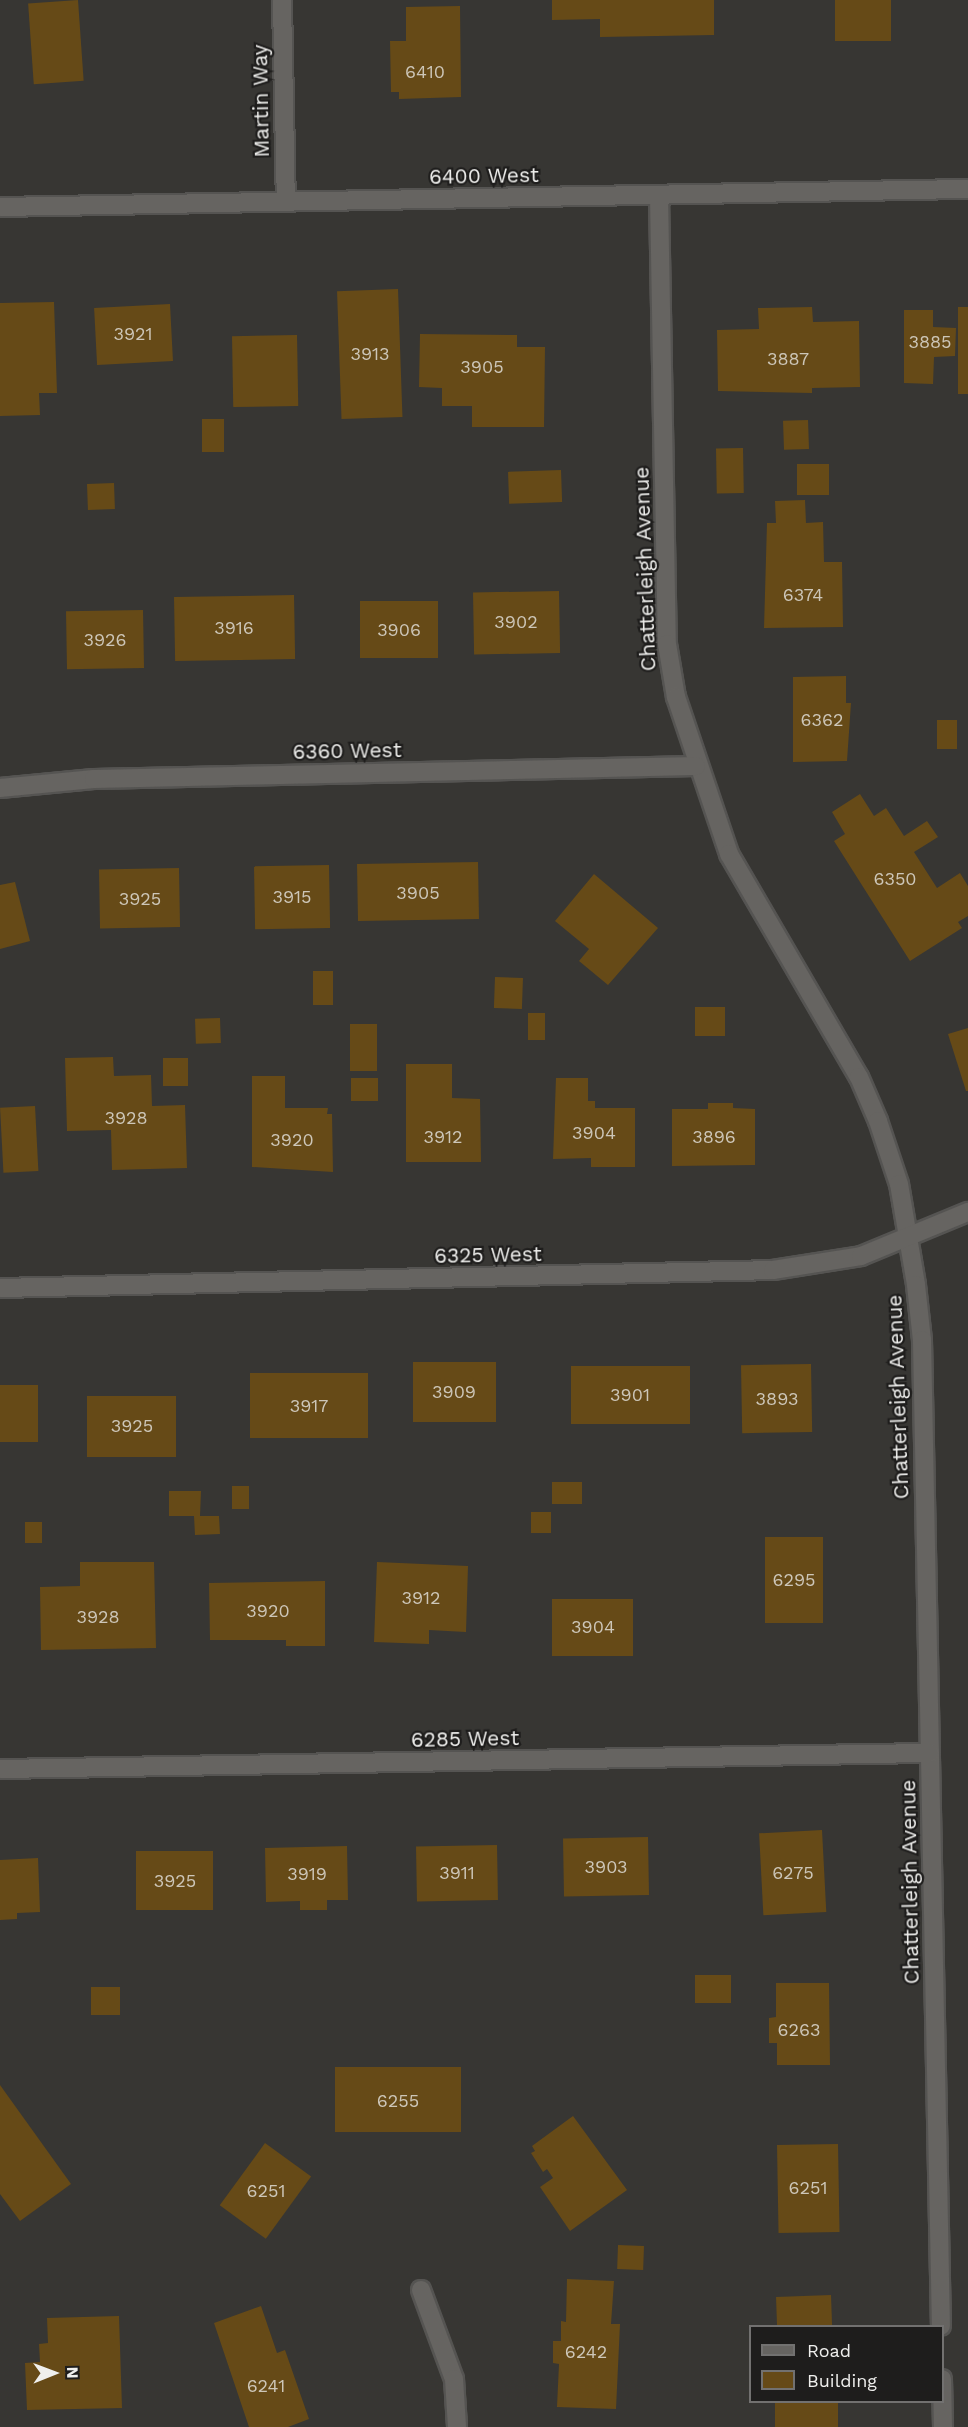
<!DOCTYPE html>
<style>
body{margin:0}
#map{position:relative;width:968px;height:2427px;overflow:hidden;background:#373633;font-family:"Work Sans",sans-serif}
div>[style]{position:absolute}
.building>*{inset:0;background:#664a17;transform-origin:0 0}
.roads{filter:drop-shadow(2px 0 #555452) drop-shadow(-2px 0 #555452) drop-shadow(0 2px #555452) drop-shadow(0 -2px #555452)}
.street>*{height:18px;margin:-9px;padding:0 9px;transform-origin:9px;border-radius:9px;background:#666461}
.secondary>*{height:18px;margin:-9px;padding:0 9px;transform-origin:9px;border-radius:9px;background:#666461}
span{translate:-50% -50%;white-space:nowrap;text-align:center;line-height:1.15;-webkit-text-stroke:4.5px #1e1d1c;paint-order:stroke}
.number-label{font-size:18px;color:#cdc6b8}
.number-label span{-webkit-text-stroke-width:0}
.street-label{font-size:21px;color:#efefed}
.legend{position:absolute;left:749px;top:2325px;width:195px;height:78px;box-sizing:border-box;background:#1e1d1c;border:2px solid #727170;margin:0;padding:8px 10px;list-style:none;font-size:18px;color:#efefed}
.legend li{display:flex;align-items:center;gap:12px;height:30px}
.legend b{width:30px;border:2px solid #727170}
.north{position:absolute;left:24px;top:2343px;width:60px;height:60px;-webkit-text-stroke:4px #1e1d1c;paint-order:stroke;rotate:89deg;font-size:16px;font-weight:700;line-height:24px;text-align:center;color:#efefed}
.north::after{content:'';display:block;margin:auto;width:21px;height:27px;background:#efefed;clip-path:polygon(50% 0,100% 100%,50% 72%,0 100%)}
</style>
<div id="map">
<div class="building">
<i style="left:78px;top:0;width:81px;height:50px;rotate:86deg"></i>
<i style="clip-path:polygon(552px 0,714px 0,714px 35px,600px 37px,600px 19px,552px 20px)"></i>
<i style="left:835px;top:0;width:56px;height:41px"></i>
<i style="clip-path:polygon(460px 6px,461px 97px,399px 99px,399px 92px,391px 92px,390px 41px,406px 41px,406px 7px)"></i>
<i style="left:398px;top:289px;width:128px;height:61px;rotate:88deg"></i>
<i style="clip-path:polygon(54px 302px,57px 393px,39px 393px,40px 415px,0 416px,0 303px)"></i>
<i style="left:170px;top:304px;width:57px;height:76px;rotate:87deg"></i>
<i style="clip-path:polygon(812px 307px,813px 322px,859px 321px,860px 387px,812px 388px,812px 393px,718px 391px,717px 330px,759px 329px,758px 308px)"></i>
<i style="left:958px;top:307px;width:10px;height:87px"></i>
<i style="clip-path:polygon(904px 310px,933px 310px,933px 327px,956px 328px,955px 356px,934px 357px,933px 384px,904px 383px)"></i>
<i style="clip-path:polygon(420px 334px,517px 335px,517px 347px,545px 347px,544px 427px,472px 427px,472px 406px,442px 406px,442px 388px,419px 387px)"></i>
<i style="left:297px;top:335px;width:71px;height:65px;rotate:89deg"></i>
<i style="left:202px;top:419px;width:22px;height:33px"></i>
<i style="left:808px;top:420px;width:29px;height:25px;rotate:88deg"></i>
<i style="left:743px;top:448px;width:45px;height:27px;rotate:89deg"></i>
<i style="left:797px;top:464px;width:32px;height:31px"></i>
<i style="left:561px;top:470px;width:32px;height:53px;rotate:88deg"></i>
<i style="left:114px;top:483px;width:26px;height:27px;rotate:88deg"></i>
<i style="clip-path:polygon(805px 500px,806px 523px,823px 522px,824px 562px,842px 562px,843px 627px,764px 628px,767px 523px,776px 523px,775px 501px)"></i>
<i style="left:559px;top:591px;width:62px;height:86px;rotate:89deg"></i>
<i style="left:294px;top:595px;width:64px;height:120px;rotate:89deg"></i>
<i style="left:438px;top:601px;width:57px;height:78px;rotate:90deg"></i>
<i style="left:143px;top:610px;width:58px;height:77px;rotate:89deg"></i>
<i style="clip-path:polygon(846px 676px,846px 703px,851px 703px,847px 761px,793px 762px,793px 677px)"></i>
<i style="left:937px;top:720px;width:20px;height:29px"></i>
<i style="clip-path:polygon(860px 794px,874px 816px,886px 808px,904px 836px,927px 821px,938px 837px,914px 852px,937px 888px,960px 873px,968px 886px,968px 916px,958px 922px,962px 928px,910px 961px,834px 841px,845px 834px,832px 812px)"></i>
<i style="left:478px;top:862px;width:57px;height:121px;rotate:89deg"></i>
<i style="left:329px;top:865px;width:63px;height:75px;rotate:89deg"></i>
<i style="left:179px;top:868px;width:59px;height:80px;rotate:89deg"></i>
<i style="clip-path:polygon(594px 874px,658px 928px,608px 985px,579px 961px,589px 949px,555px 921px)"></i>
<i style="clip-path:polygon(15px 882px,30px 941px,0 949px,0 885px)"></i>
<i style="left:313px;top:971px;width:20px;height:34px"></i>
<i style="left:495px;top:977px;width:28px;height:31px;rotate:2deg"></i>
<i style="left:725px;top:1007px;width:29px;height:30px;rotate:90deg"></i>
<i style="left:545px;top:1013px;width:27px;height:17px;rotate:90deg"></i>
<i style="left:220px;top:1018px;width:25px;height:25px;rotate:88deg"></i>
<i style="left:377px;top:1024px;width:47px;height:27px;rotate:90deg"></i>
<i style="clip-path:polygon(968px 1028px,968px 1091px,966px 1091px,948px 1034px)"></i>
<i style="clip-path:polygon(113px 1057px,114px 1076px,151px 1075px,152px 1106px,185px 1105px,187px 1168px,112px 1170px,111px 1130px,67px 1131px,65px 1058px)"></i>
<i style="left:188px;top:1058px;width:28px;height:25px;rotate:90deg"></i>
<i style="clip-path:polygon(406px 1064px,452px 1064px,452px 1098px,480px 1099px,481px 1162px,406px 1162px)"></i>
<i style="clip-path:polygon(252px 1076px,285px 1076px,285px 1108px,328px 1108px,327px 1114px,332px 1114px,333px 1172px,252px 1167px)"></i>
<i style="left:351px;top:1078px;width:27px;height:23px"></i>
<i style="clip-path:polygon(556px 1078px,588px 1078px,588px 1101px,595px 1101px,595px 1108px,635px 1108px,635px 1167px,591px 1167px,591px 1158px,553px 1159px)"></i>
<i style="clip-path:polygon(708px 1103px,733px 1103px,733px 1108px,755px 1109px,755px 1165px,672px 1166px,672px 1109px,708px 1109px)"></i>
<i style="left:35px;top:1106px;width:65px;height:35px;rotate:87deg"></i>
<i style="left:413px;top:1362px;width:83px;height:60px"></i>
<i style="left:811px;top:1364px;width:68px;height:70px;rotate:89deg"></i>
<i style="left:571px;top:1366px;width:119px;height:58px"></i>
<i style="left:250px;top:1373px;width:118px;height:65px"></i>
<i style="left:0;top:1385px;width:38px;height:57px"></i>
<i style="left:87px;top:1396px;width:89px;height:61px"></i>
<i style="left:582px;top:1482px;width:22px;height:30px;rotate:90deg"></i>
<i style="left:232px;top:1486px;width:17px;height:23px"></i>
<i style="clip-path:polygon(169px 1491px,201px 1491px,200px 1516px,219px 1516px,220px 1534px,195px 1535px,194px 1516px,169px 1516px)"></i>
<i style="left:531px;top:1512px;width:20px;height:21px"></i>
<i style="left:25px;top:1522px;width:17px;height:21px"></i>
<i style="left:823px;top:1537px;width:86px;height:58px;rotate:90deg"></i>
<i style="clip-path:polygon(80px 1562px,154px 1562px,156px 1648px,41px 1650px,40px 1587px,80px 1586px)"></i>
<i style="clip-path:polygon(377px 1562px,468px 1566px,466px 1632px,429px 1630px,429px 1644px,374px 1642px)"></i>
<i style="clip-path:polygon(325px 1581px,325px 1646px,286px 1646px,286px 1640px,210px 1640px,209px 1583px)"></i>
<i style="left:552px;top:1599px;width:81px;height:57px"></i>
<i style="left:822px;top:1830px;width:82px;height:63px;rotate:87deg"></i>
<i style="left:648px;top:1837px;width:58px;height:85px;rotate:89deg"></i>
<i style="left:497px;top:1845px;width:55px;height:81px;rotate:89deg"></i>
<i style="clip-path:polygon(347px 1846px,348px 1900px,327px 1900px,327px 1910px,300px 1910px,300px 1901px,266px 1902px,265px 1848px)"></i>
<i style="left:213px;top:1851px;width:59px;height:77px;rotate:90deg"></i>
<i style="clip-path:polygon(38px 1858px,40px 1912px,17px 1913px,17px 1919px,0 1920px,0 1860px)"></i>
<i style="left:731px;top:1975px;width:28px;height:36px;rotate:90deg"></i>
<i style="clip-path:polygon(776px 1983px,829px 1983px,830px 2065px,777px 2065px,777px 2043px,769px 2043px,769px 2018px,776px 2017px)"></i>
<i style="left:91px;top:1987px;width:29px;height:28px"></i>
<i style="left:461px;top:2067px;width:65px;height:126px;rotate:90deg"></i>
<i style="clip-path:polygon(0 2085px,71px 2184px,20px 2221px,0 2194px)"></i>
<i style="clip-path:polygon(573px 2116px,627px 2190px,570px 2231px,540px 2187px,553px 2178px,547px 2169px,543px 2172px,531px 2153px,535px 2151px,532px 2146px)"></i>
<i style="left:265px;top:2143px;width:57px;height:77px;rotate:36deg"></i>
<i style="left:838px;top:2144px;width:88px;height:61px;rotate:89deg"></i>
<i style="left:618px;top:2245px;width:26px;height:24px;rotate:2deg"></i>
<i style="clip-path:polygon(567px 2279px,614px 2281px,611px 2324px,620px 2324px,616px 2409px,557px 2407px,559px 2364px,553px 2363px,553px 2341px,561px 2341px,561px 2321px,566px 2322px)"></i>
<i style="left:831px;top:2295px;width:31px;height:55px;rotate:88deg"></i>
<i style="clip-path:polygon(261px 2306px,277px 2353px,285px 2350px,309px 2419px,288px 2427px,249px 2427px,214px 2323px)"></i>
<i style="clip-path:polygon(119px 2316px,122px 2408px,27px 2410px,25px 2363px,40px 2362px,39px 2344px,48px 2343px,47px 2318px)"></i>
<i style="left:775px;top:2402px;width:63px;height:25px"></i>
</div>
<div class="roads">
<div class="street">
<i style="left:282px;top:0;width:202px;rotate:88.9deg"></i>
<i style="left:659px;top:195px;width:449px;rotate:89deg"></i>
<i style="left:667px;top:644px;width:54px;rotate:80.4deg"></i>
<i style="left:676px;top:697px;width:166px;rotate:71.3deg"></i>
<i style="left:729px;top:854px;width:258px;rotate:59.8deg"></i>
<i style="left:859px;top:1077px;width:48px;rotate:66.6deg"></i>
<i style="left:878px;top:1121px;width:66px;rotate:71.6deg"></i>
<i style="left:899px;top:1184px;width:102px;rotate:80.4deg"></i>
<i style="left:916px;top:1285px;width:55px;rotate:83.8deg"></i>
<i style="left:922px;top:1340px;width:986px;rotate:88.9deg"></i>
<i style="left:0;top:788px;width:94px;rotate:-5.5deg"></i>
<i style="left:94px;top:779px;width:602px;rotate:-1.24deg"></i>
<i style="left:0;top:1288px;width:773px;rotate:-1.33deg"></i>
<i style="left:773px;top:1270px;width:89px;rotate:-9deg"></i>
<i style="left:861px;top:1256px;width:116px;rotate:-22.4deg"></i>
<i style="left:0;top:1769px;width:930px;rotate:-0.99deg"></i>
<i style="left:421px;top:2290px;width:95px;rotate:69.7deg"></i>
<i style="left:454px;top:2379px;width:48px;rotate:86.4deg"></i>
<i style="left:942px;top:2379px;width:48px;rotate:88.8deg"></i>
</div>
<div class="secondary">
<i style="left:0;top:207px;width:968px;rotate:-1.07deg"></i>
</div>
</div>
<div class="number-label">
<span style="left:425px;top:72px">6410</span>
<span style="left:133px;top:334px">3921</span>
<span style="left:930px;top:342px">3885</span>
<span style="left:370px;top:354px">3913</span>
<span style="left:788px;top:359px">3887</span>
<span style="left:482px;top:367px">3905</span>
<span style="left:803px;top:595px">6374</span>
<span style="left:516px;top:622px">3902</span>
<span style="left:234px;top:628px">3916</span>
<span style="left:399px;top:630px">3906</span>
<span style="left:105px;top:640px">3926</span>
<span style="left:822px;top:720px">6362</span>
<span style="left:895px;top:879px">6350</span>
<span style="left:418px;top:893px">3905</span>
<span style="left:292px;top:897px">3915</span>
<span style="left:140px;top:899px">3925</span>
<span style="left:126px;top:1118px">3928</span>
<span style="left:594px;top:1133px">3904</span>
<span style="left:443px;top:1137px">3912</span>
<span style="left:714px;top:1137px">3896</span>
<span style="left:292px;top:1140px">3920</span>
<span style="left:454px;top:1392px">3909</span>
<span style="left:630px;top:1395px">3901</span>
<span style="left:777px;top:1399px">3893</span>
<span style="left:309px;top:1406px">3917</span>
<span style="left:132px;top:1426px">3925</span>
<span style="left:794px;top:1580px">6295</span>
<span style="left:421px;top:1598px">3912</span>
<span style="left:268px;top:1611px">3920</span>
<span style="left:98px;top:1617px">3928</span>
<span style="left:593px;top:1627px">3904</span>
<span style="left:606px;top:1867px">3903</span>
<span style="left:457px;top:1873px">3911</span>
<span style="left:793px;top:1873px">6275</span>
<span style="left:307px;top:1874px">3919</span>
<span style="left:175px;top:1881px">3925</span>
<span style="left:799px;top:2030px">6263</span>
<span style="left:398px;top:2101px">6255</span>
<span style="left:808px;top:2188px">6251</span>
<span style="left:266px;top:2191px">6251</span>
<span style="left:586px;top:2352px">6242</span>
<span style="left:266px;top:2386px">6241</span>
</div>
<div class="street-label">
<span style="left:261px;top:101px;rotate:-91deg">Martin Way</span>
<span style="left:484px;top:176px;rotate:-1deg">6400 West</span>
<span style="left:645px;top:569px;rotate:-92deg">Chatterleigh Avenue</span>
<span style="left:347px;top:751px;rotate:-1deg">6360 West</span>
<span style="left:488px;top:1255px;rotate:-1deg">6325 West</span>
<span style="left:898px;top:1397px;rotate:-92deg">Chatterleigh Avenue</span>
<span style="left:465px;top:1739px;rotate:-1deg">6285 West</span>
<span style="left:910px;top:1882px;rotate:-91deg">Chatterleigh Avenue</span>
</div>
<ul class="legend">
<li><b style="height:8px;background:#666461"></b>Road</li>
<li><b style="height:16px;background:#664a17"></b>Building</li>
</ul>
<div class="north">N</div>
</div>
